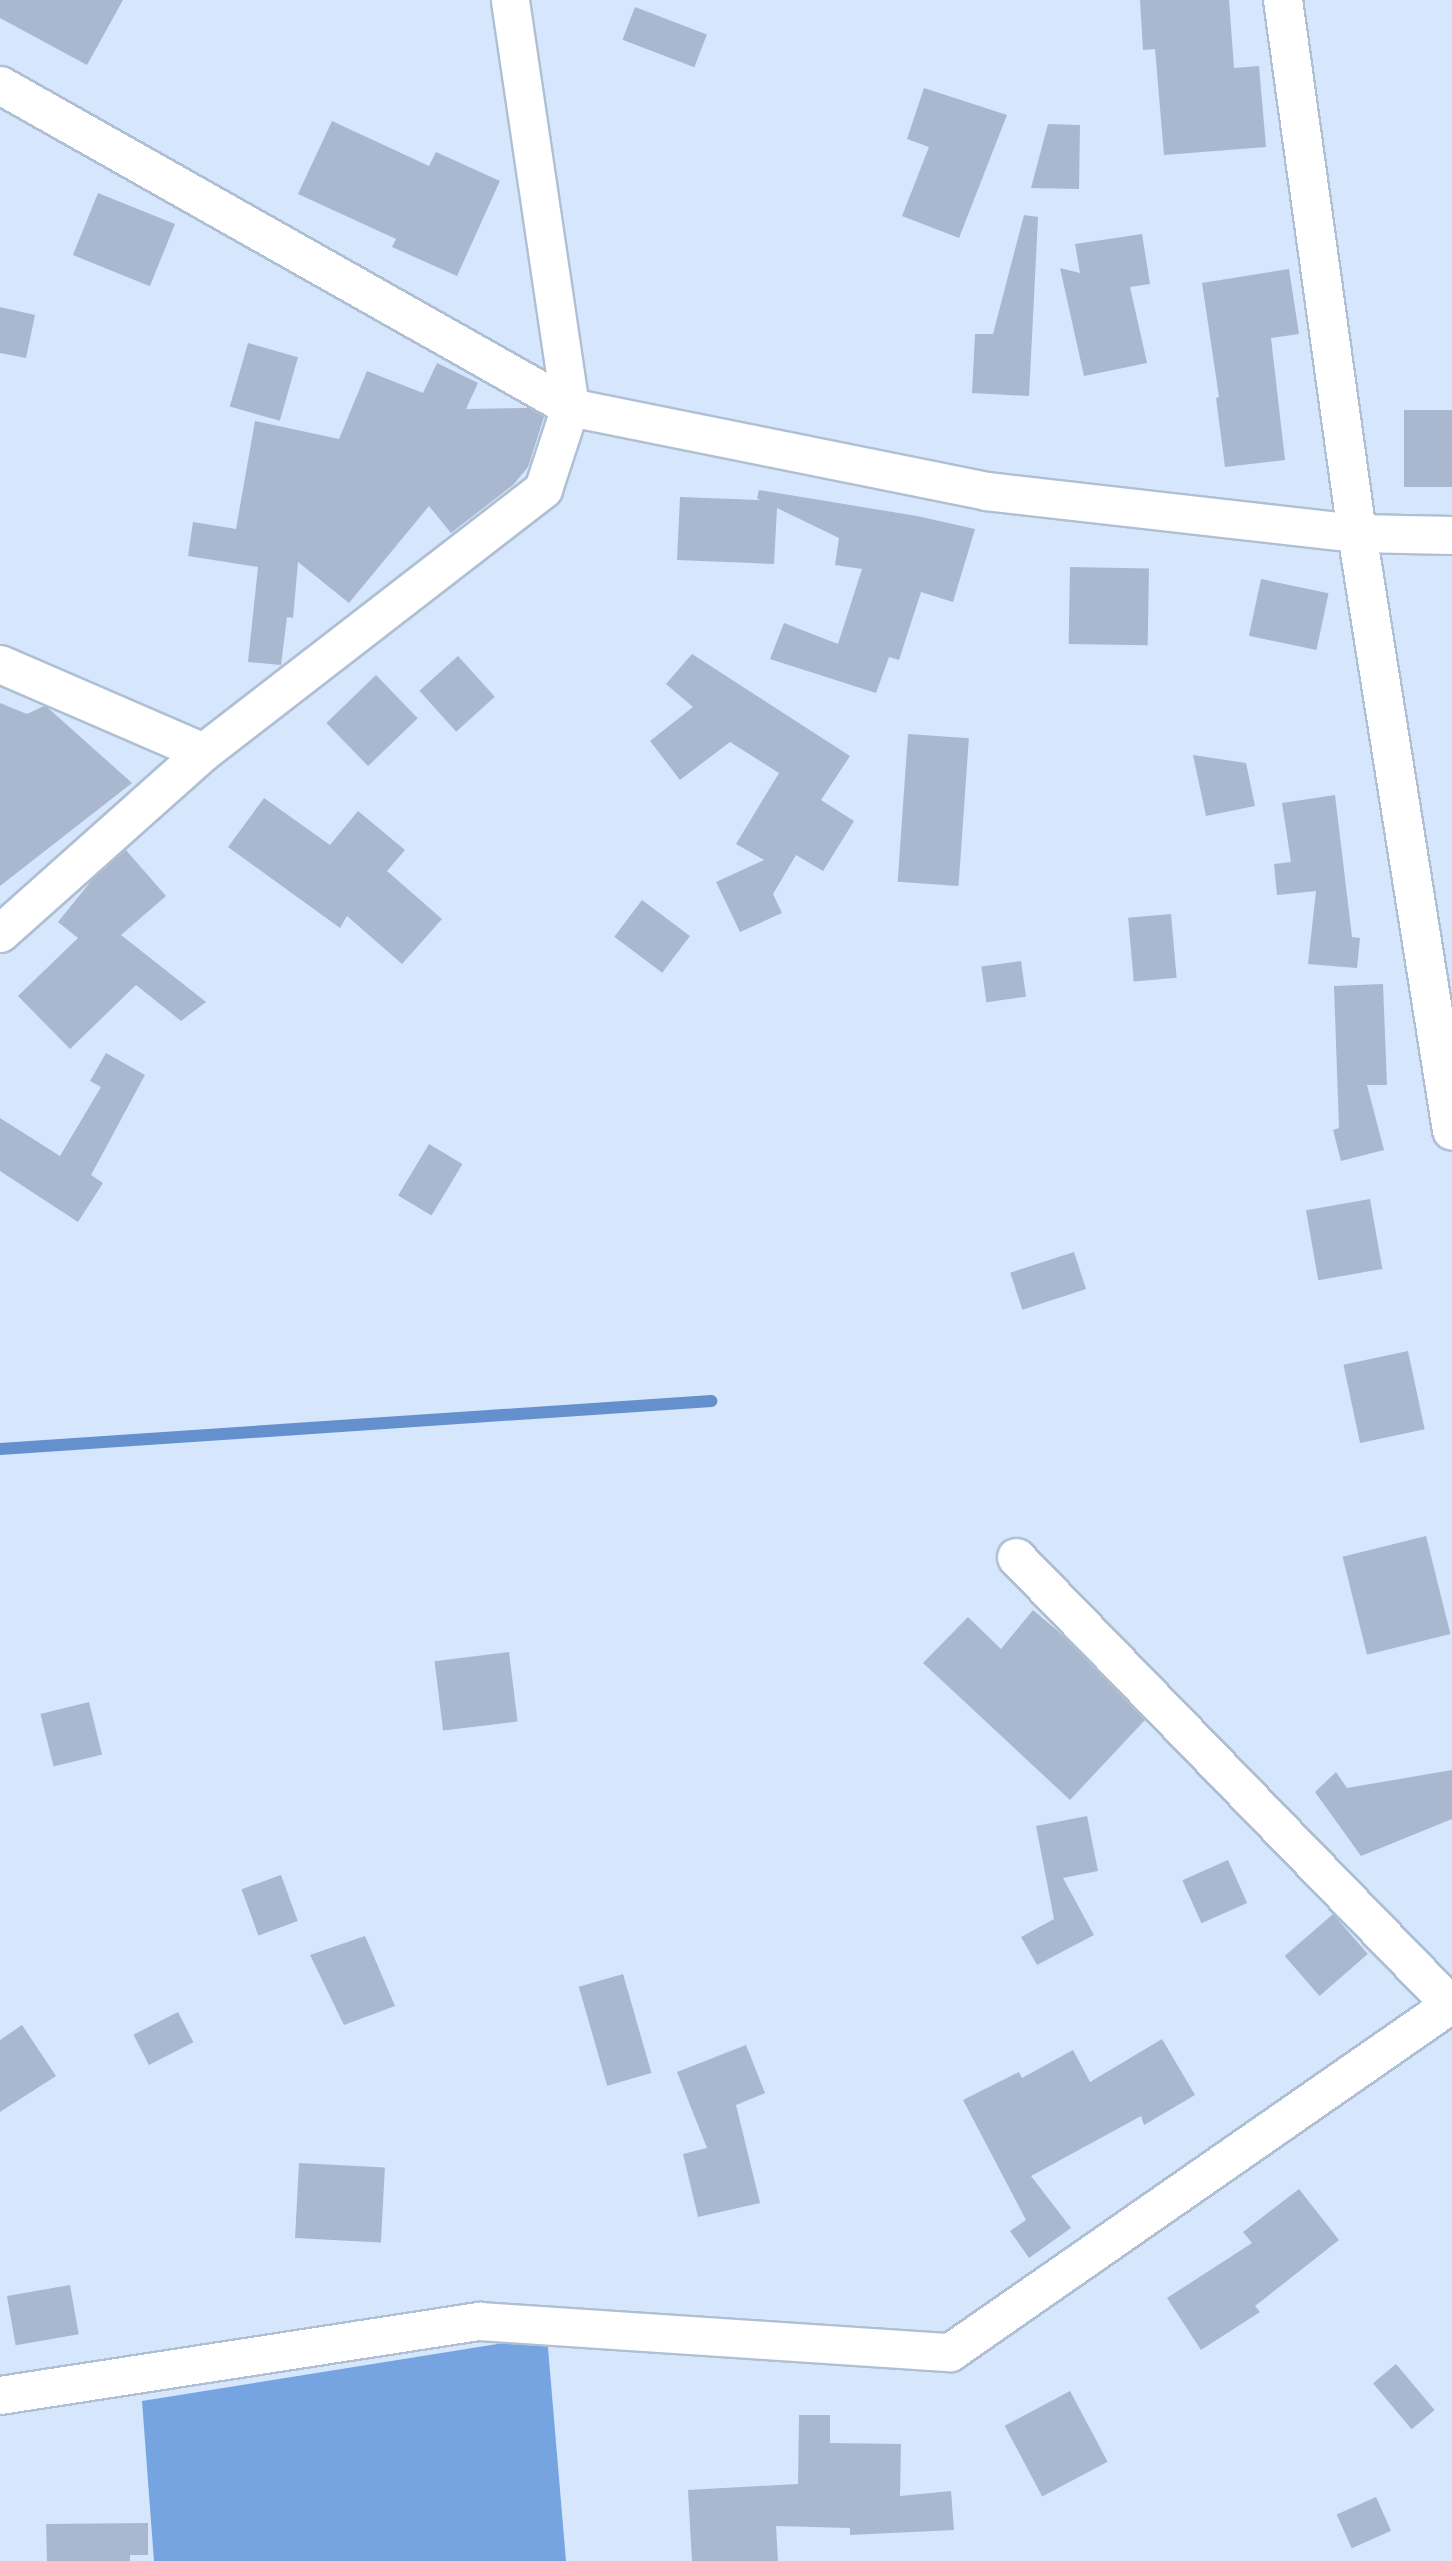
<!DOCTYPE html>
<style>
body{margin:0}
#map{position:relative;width:1452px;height:2561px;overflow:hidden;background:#d6e6fd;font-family:"Archivo Narrow",sans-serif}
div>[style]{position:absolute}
.forest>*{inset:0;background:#76a4e1}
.stream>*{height:12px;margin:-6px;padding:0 6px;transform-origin:6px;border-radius:6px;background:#6491cd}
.building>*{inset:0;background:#a9b8ce;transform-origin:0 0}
.roads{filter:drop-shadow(2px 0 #afbfd4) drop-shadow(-2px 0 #afbfd4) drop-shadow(0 2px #afbfd4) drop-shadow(0 -2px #afbfd4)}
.minor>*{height:37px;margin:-18.5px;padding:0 18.5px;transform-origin:18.5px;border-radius:18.5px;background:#fff}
.tertiary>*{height:38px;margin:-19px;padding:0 19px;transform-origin:19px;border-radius:19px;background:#fff}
span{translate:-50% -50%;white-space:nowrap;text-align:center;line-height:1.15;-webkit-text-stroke:5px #fff;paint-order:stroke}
</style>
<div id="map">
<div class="forest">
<i style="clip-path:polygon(547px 2336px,566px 2561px,154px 2561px,142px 2401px)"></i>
</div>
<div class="stream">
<i style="left:0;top:1449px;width:713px;rotate:-3.86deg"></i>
</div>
<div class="building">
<i style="clip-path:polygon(0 0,123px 0,87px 65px,0 18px)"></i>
<i style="clip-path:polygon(1140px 0,1229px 0,1234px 68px,1259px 66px,1266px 147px,1164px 155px,1155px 49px,1143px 50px)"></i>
<i style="left:635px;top:7px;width:77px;height:35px;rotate:21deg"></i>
<i style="clip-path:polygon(924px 88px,1007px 115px,959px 238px,902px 216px,929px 147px,907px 139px)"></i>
<i style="clip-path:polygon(332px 121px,429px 166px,436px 152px,500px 181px,457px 276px,392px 247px,396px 239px,298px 194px)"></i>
<i style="clip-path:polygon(1048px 124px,1080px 125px,1079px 189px,1031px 188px)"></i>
<i style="left:98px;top:193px;width:83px;height:67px;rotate:22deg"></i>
<i style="clip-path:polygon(1024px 215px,1038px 217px,1029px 396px,972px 393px,975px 334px,993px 334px)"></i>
<i style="clip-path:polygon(1142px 234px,1150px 284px,1130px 287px,1147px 363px,1084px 376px,1060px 268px,1080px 273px,1075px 244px)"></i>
<i style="clip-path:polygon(1289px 269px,1299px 334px,1271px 338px,1285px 460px,1225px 467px,1216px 398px,1219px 397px,1202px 283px)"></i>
<i style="clip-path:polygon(0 307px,35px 315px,26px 358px,0 353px)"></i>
<i style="left:248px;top:343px;width:52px;height:66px;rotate:16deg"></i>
<i style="clip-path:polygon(437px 363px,478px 383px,466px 409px,530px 408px,544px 417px,528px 467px,513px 485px,451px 533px,429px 506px,349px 603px,298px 562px,293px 618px,287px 617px,281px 665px,248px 662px,258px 567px,188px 556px,193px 522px,236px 529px,255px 421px,339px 439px,367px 371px,423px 393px)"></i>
<i style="left:1452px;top:410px;width:77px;height:48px;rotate:90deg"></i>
<i style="clip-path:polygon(759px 490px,917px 516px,975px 529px,953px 602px,921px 592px,899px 660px,889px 657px,876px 693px,770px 659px,784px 623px,838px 644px,862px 569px,835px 565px,839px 538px,777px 508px,774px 564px,677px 560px,680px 497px,760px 500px,757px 498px)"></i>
<i style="left:1070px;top:567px;width:79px;height:77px;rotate:1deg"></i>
<i style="left:1261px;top:579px;width:69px;height:58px;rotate:12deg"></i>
<i style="clip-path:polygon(692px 654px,850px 756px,821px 800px,854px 821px,823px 871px,796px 855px,773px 894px,782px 913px,740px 932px,716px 882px,764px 860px,736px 844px,779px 773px,730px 742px,680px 780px,650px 741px,693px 707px,666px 684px)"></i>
<i style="left:458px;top:656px;width:55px;height:52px;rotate:48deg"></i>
<i style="left:376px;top:675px;width:60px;height:69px;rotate:46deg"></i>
<i style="clip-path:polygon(0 703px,27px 714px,44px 706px,48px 708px,132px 783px,0 886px)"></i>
<i style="left:908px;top:734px;width:61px;height:148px;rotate:4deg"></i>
<i style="clip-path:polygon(1193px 755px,1246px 763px,1255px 806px,1206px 816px)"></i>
<i style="clip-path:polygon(1335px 795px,1352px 937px,1360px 938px,1357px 968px,1308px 964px,1316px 891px,1277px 895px,1274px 864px,1291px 862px,1282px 803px)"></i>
<i style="clip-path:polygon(264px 798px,330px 845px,358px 811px,405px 850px,387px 871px,442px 919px,402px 964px,347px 916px,340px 928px,228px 847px)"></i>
<i style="clip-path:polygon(125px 849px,166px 896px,121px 935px,206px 1002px,181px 1021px,136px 985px,70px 1049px,18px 996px,78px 938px,58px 922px,96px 875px)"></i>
<i style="left:642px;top:900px;width:60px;height:46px;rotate:37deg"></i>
<i style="left:1171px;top:914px;width:64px;height:43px;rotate:85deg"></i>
<i style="left:1021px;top:961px;width:36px;height:40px;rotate:82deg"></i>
<i style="clip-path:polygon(1383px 984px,1387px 1085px,1367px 1085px,1384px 1150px,1341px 1161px,1333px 1130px,1339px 1128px,1334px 986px)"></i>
<i style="clip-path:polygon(106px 1053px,145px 1075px,91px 1175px,103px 1183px,78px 1222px,0 1171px,0 1118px,60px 1156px,101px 1087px,90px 1081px)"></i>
<i style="left:429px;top:1144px;width:39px;height:60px;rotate:31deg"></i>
<i style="left:1370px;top:1199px;width:71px;height:65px;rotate:80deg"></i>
<i style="left:1074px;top:1252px;width:39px;height:67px;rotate:72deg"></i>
<i style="left:1408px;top:1351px;width:80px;height:66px;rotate:78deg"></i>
<i style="left:1426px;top:1536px;width:101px;height:86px;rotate:76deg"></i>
<i style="clip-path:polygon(1033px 1610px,1059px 1632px,1145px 1720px,1070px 1800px,923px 1663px,968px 1617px,1001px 1649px)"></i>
<i style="left:509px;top:1652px;width:70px;height:75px;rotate:83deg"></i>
<i style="left:89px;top:1702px;width:54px;height:50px;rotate:76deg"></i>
<i style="clip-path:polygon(1452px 1770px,1452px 1819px,1361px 1856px,1315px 1792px,1336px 1772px,1347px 1788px)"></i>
<i style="clip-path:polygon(1087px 1816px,1098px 1871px,1063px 1878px,1094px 1935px,1037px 1965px,1021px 1937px,1054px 1919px,1036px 1826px)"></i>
<i style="left:1228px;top:1860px;width:47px;height:50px;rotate:66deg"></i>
<i style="left:281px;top:1875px;width:49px;height:42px;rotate:70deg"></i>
<i style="left:1333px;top:1914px;width:53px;height:64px;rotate:49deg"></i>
<i style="clip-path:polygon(365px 1936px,395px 2006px,344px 2025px,310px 1955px)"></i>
<i style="left:623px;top:1974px;width:103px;height:46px;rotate:74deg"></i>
<i style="left:178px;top:2012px;width:34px;height:50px;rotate:63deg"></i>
<i style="clip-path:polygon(22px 2025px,56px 2076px,0 2112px,0 2040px)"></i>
<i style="clip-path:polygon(1162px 2039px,1195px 2095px,1144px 2125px,1141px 2116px,1031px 2176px,1071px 2228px,1029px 2258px,1010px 2231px,1026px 2220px,963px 2100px,1019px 2072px,1022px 2078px,1073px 2050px,1090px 2082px)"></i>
<i style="clip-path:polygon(746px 2045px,765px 2093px,736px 2105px,760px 2203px,698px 2217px,683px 2154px,707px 2148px,677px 2072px)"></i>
<i style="left:299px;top:2163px;width:86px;height:75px;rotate:3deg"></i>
<i style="clip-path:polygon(1299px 2189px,1339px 2240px,1255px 2306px,1260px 2312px,1201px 2350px,1167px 2298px,1252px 2243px,1243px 2232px)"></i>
<i style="left:70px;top:2285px;width:50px;height:64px;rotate:80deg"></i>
<i style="left:1396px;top:2364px;width:60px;height:30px;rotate:50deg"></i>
<i style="left:1070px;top:2391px;width:80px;height:74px;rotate:62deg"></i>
<i style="clip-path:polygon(799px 2415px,830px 2415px,830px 2443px,901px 2444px,900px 2496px,951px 2491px,954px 2530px,850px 2535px,850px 2528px,776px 2526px,778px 2561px,692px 2561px,688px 2490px,798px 2484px)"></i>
<i style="left:1376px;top:2497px;width:37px;height:43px;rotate:66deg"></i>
<i style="clip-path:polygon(148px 2523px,148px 2555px,130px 2555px,130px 2561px,47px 2561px,46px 2524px)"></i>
</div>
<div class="roads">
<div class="minor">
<i style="left:0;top:85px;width:655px;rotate:29.46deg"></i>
<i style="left:570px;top:407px;width:424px;rotate:11.4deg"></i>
<i style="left:986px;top:491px;width:373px;rotate:6.5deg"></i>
<i style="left:1357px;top:533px;width:95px;rotate:1.2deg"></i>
<i style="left:0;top:664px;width:221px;rotate:23.4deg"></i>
<i style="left:0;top:933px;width:272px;rotate:-41.7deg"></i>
<i style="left:203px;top:752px;width:430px;rotate:-37.7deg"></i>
<i style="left:543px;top:489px;width:86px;rotate:-71.8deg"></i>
<i style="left:570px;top:407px;width:411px;rotate:-98.4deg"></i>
<i style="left:1016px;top:1557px;width:623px;rotate:45.85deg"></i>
<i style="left:0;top:2395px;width:485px;rotate:-8.8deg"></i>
<i style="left:479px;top:2321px;width:472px;rotate:3.8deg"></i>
<i style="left:950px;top:2352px;width:611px;rotate:-34.81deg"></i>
</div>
<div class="tertiary">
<i style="left:1283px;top:0;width:538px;rotate:82.1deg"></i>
<i style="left:1357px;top:533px;width:605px;rotate:80.97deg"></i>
</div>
</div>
</div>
